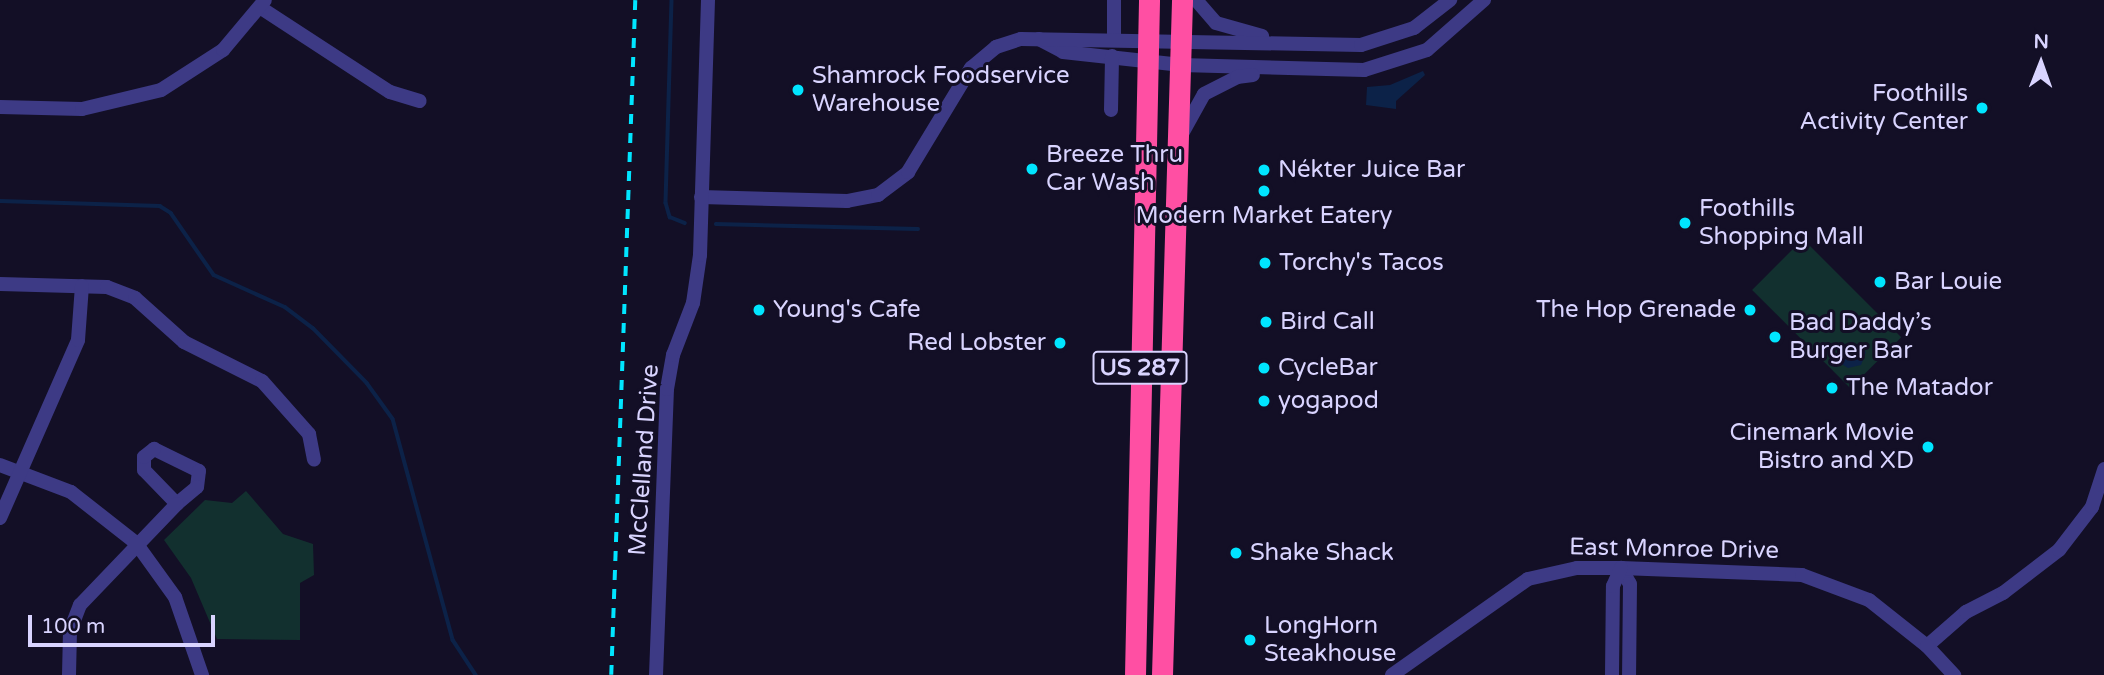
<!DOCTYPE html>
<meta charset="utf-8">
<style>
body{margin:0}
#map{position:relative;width:2104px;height:675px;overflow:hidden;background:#130f26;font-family:"Varela Round",sans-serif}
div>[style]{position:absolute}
.green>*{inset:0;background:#12302f;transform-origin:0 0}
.water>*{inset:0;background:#0c2248}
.stream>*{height:3.5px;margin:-1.75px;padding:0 1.75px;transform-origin:1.75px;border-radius:1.75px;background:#0c2248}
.street>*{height:14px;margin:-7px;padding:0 7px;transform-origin:7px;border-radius:7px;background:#3d3a85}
.highway>*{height:21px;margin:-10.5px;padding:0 10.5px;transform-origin:10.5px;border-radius:10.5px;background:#ff4fa3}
.rail>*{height:3.5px;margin-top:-1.75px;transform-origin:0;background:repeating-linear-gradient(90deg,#00e5ff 0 10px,transparent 0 19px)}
.dots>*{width:19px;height:19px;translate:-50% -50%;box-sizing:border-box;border:4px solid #130f26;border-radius:50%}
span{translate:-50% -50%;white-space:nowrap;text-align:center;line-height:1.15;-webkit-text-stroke:6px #130f26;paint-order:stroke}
.shield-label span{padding:2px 5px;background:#130f26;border:2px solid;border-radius:5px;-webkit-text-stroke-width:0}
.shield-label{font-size:23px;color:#d9d4ff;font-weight:700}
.poi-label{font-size:24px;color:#d9d4ff}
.left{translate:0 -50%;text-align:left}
.right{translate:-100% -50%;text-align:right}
.street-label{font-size:24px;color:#d9d4ff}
.north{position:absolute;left:2006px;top:28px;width:70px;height:70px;-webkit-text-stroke:5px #130f26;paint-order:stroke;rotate:1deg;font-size:19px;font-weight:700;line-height:28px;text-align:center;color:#d9d4ff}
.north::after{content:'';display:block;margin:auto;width:24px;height:32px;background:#d9d4ff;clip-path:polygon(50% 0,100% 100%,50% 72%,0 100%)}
.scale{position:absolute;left:28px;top:615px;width:187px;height:32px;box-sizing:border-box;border:4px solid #d9d4ff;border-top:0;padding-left:9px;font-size:21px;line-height:24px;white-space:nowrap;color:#d9d4ff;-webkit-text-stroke:5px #130f26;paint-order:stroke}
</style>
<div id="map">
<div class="green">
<i style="left:1803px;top:239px;width:139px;height:72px;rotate:45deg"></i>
<i style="clip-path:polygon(246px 491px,283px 534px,313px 544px,314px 575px,300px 583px,300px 640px,217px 639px,191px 578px,164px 540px,205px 500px,232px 503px)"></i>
</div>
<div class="water">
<i style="clip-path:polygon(1423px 71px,1425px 75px,1396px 101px,1396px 109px,1366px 105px,1367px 87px,1390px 85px)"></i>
<i style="clip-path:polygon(1861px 349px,1866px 352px,1861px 365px,1848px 368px,1840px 363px,1841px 354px)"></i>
</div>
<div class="stream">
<i style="left:672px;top:0;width:203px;rotate:91.7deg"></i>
<i style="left:666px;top:203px;width:15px;rotate:74deg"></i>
<i style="left:670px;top:217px;width:16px;rotate:22deg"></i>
<i style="left:0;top:201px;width:160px;rotate:1.8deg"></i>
<i style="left:160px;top:206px;width:13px;rotate:32deg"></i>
<i style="left:171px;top:213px;width:75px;rotate:55.3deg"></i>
<i style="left:214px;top:275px;width:78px;rotate:24.3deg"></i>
<i style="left:285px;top:307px;width:35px;rotate:37deg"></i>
<i style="left:313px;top:328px;width:77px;rotate:45.5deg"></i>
<i style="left:367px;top:383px;width:44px;rotate:54.2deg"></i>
<i style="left:393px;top:419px;width:229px;rotate:74.8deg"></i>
<i style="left:453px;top:640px;width:42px;rotate:56.7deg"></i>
<i style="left:716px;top:224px;width:202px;rotate:1.4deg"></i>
</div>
<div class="street">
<i style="left:1196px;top:0;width:30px;rotate:49deg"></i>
<i style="left:1216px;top:23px;width:48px;rotate:15.8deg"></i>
<i style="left:261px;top:8px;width:154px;rotate:33.1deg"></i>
<i style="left:390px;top:92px;width:31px;rotate:17deg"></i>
<i style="left:1114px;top:38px;width:38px;rotate:-90deg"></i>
<i style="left:1039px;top:39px;width:27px;rotate:28deg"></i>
<i style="left:1063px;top:52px;width:119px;rotate:6.3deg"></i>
<i style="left:1181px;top:65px;width:183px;rotate:1.6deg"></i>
<i style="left:1364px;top:70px;width:66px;rotate:-17.6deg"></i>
<i style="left:1427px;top:50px;width:76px;rotate:-41.3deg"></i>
<i style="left:0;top:107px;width:82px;rotate:1.4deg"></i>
<i style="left:82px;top:109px;width:81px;rotate:-13.5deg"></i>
<i style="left:161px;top:90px;width:74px;rotate:-32.8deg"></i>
<i style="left:223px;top:50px;width:65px;rotate:-50deg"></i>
<i style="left:1111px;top:110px;width:54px;rotate:-88.9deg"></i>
<i style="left:1179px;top:139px;width:51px;rotate:-60.9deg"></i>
<i style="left:1204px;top:94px;width:37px;rotate:-27deg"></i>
<i style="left:1237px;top:77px;width:16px;rotate:-7deg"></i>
<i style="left:701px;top:197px;width:146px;rotate:1.6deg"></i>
<i style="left:847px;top:201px;width:32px;rotate:-11deg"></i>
<i style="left:878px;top:195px;width:38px;rotate:-37deg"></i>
<i style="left:908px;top:172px;width:122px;rotate:-58.8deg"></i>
<i style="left:971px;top:68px;width:33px;rotate:-40deg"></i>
<i style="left:996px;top:47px;width:26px;rotate:-18deg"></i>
<i style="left:1021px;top:39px;width:340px;rotate:1deg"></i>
<i style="left:1361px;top:45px;width:56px;rotate:-17.8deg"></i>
<i style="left:1414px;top:28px;width:46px;rotate:-37.9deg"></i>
<i style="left:0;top:284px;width:107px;rotate:1.6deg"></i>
<i style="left:107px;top:287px;width:30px;rotate:21deg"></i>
<i style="left:135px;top:298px;width:66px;rotate:41.9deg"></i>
<i style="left:184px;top:342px;width:87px;rotate:26.6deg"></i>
<i style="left:262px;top:381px;width:71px;rotate:48.4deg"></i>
<i style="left:309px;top:434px;width:26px;rotate:79deg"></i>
<i style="left:154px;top:449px;width:50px;rotate:26.1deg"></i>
<i style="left:199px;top:471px;width:16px;rotate:97deg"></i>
<i style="left:197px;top:487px;width:26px;rotate:140deg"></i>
<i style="left:177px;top:504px;width:47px;rotate:-134.1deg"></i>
<i style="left:144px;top:470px;width:13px;rotate:-90deg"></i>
<i style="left:144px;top:457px;width:13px;rotate:-39deg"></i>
<i style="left:0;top:465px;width:76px;rotate:20.8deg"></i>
<i style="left:71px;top:492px;width:83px;rotate:38.1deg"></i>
<i style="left:136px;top:543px;width:67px;rotate:54.2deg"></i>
<i style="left:175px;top:597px;width:83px;rotate:70.9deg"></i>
<i style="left:0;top:518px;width:194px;rotate:-66.3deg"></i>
<i style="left:78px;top:340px;width:54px;rotate:-85.8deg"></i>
<i style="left:1621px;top:568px;width:18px;rotate:61deg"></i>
<i style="left:1630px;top:584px;width:91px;rotate:90.6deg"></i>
<i style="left:1927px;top:646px;width:52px;rotate:-41.1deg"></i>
<i style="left:1966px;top:612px;width:42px;rotate:-27.2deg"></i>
<i style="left:2003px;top:593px;width:71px;rotate:-37.5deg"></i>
<i style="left:2059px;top:550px;width:54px;rotate:-52.5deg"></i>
<i style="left:2092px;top:507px;width:40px;rotate:-72deg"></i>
<i style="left:69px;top:675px;width:44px;rotate:-88.7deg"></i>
<i style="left:70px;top:631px;width:28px;rotate:-69deg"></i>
<i style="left:80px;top:605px;width:140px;rotate:-46.2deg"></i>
<i style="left:656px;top:675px;width:286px;rotate:-87.8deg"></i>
<i style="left:667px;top:389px;width:35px;rotate:-80deg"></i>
<i style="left:673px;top:355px;width:56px;rotate:-69deg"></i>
<i style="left:693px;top:303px;width:49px;rotate:-81.7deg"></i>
<i style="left:700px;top:255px;width:255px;rotate:-88.2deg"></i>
<i style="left:1392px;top:675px;width:166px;rotate:-35.2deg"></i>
<i style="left:1528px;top:579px;width:50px;rotate:-12.7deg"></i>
<i style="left:1577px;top:568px;width:44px"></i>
<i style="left:1621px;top:568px;width:181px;rotate:2.2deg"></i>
<i style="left:1802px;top:575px;width:72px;rotate:20.5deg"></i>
<i style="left:1869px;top:600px;width:74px;rotate:38.4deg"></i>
<i style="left:1927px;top:646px;width:40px;rotate:47deg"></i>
<i style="left:1612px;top:675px;width:89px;rotate:-89.4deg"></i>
<i style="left:1613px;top:586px;width:20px;rotate:-66deg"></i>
</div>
<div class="highway">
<i style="left:1135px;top:675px;width:675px;rotate:-88.81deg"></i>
<i style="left:1162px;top:675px;width:675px;rotate:-88.3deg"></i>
</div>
<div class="rail">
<i style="left:611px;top:675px;width:675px;rotate:-87.96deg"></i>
</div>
<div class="dots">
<i style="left:798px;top:90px;background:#00e5ff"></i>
<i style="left:1982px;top:108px;background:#00e5ff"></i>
<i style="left:1032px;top:169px;background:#00e5ff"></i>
<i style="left:1264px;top:170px;background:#00e5ff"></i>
<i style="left:1264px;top:191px;background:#00e5ff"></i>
<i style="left:1685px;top:223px;background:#00e5ff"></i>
<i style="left:1265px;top:263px;background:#00e5ff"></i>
<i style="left:1880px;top:282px;background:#00e5ff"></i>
<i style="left:759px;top:310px;background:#00e5ff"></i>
<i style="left:1750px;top:310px;background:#00e5ff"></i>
<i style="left:1266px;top:322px;background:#00e5ff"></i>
<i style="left:1775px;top:337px;background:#00e5ff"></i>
<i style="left:1060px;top:343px;background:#00e5ff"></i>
<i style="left:1264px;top:368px;background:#00e5ff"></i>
<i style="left:1832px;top:388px;background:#00e5ff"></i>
<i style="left:1264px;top:401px;background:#00e5ff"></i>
<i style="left:1928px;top:447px;background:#00e5ff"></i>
<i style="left:1236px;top:553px;background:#00e5ff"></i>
<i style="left:1250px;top:640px;background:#00e5ff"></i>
</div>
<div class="shield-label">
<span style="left:1140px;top:368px">US 287</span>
</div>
<div class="poi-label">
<span class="left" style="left:812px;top:90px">Shamrock Foodservice<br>Warehouse</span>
<span class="right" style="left:1968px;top:108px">Foothills<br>Activity Center</span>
<span class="left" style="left:1046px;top:169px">Breeze Thru<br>Car Wash</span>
<span class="left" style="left:1278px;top:170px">Nékter Juice Bar</span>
<span class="left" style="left:1699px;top:223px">Foothills<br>Shopping Mall</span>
<span style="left:1264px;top:216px">Modern Market Eatery</span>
<span class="left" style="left:1279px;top:263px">Torchy's Tacos</span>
<span class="left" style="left:1894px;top:282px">Bar Louie</span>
<span class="left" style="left:773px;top:310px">Young's Cafe</span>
<span class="right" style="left:1736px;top:310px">The Hop Grenade</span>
<span class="left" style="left:1280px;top:322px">Bird Call</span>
<span class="left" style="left:1789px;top:337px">Bad Daddy’s<br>Burger Bar</span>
<span class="right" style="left:1046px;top:343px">Red Lobster</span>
<span class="left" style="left:1278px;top:368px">CycleBar</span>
<span class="left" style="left:1846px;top:388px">The Matador</span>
<span class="left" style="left:1278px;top:401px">yogapod</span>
<span class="right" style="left:1914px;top:447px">Cinemark Movie<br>Bistro and XD</span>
<span class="left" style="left:1250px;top:553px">Shake Shack</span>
<span class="left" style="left:1264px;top:640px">LongHorn<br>Steakhouse</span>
</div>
<div class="street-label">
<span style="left:644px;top:460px;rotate:-86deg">McClelland Drive</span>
<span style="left:1674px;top:549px;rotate:1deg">East Monroe Drive</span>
</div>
<div class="north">N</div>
<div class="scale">100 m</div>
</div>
